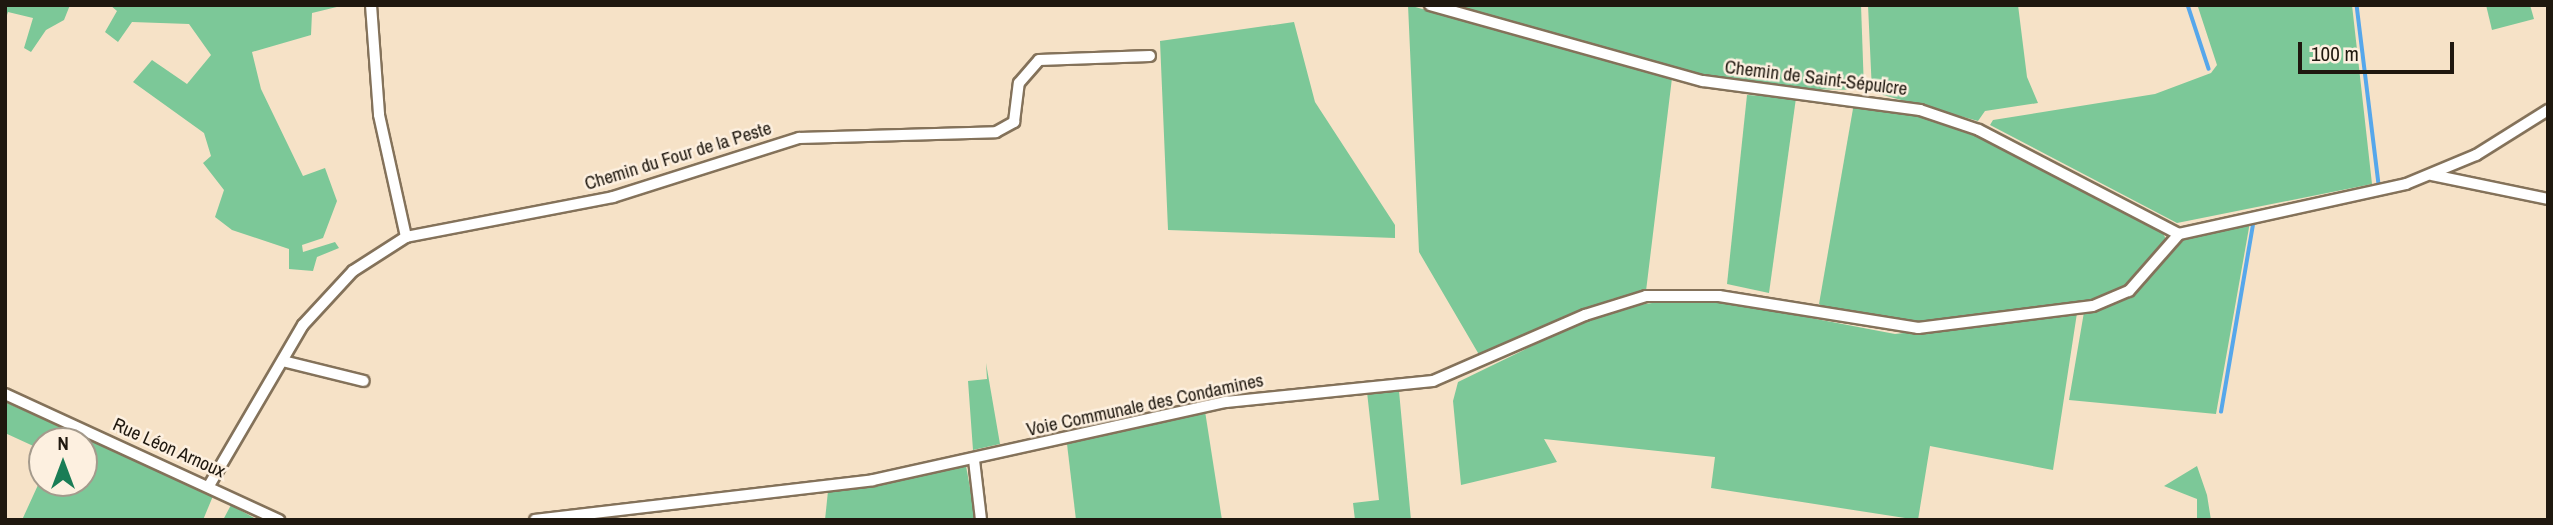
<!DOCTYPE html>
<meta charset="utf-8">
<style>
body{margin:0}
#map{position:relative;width:2553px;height:525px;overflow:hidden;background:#f6e2c7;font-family:"Archivo Narrow",sans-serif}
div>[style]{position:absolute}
.green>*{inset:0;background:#7cc898}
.stream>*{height:3.5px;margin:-1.75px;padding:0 1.75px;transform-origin:1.75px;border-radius:1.75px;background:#56a7eb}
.roads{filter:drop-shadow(2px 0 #84725a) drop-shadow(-2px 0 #84725a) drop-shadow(0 2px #84725a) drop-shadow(0 -2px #84725a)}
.minor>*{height:10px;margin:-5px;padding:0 5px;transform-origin:5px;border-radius:5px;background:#fff}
span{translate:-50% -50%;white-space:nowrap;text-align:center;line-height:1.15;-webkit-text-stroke:5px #fdf0e0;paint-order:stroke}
.street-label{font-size:19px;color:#1f180f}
.frame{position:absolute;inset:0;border:7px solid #1f180f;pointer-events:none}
.north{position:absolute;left:28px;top:427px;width:70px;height:70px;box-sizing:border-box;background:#fdf0e0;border:2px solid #a49a8c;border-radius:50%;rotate:0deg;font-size:19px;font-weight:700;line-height:28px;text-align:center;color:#1f180f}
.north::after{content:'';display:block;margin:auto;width:24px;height:32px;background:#1a7d56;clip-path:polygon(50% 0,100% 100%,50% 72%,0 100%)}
.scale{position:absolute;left:2298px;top:42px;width:156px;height:32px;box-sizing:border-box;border:4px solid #1f180f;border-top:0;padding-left:9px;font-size:21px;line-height:24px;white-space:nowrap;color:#1f180f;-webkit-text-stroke:5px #fdf0e0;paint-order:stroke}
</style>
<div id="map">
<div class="green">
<i style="clip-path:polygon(5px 5px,70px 5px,64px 20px,46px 30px,31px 52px,24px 48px,33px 18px,8px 12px,5px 21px)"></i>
<i style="clip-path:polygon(110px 5px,345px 5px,312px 13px,311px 35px,252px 52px,261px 89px,303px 176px,325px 168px,337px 201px,323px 238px,302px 245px,303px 252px,335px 242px,339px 248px,317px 257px,313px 271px,289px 269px,289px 249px,232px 230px,215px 217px,224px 190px,203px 163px,211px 156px,204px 133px,133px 82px,152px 60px,187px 84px,211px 55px,189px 24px,132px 22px,118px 42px,105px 32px,117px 11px)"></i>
<i style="clip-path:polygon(1408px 5px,1672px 78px,1646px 291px,1612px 299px,1481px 358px,1419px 252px)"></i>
<i style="clip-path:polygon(1447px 5px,1861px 5px,1864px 90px,1795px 89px,1699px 75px)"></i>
<i style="clip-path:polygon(1868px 5px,2018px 5px,2027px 77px,2038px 103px,1985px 111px,1978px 121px,1872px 92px)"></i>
<i style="clip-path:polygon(2352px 5px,2372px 184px,2177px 223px,1990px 125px,1993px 120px,2155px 94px,2211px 73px,2217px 65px,2198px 7px)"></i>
<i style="clip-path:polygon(2486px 5px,2530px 5px,2534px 19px,2492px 30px)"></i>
<i style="clip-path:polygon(1294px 22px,1315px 102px,1395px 225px,1395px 238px,1168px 230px,1160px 41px)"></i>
<i style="clip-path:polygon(1747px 95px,1796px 98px,1769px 293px,1727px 284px)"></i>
<i style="clip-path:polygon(1854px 103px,1936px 119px,1977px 135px,2160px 228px,2166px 239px,2136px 279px,2101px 299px,1927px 323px,1836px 315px,1819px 304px)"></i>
<i style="clip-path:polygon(2250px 222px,2216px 414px,2069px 400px,2084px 312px,2131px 295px,2186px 238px)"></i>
<i style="clip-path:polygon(1678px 299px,1722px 301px,1895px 334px,2077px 313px,2053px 470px,1930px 446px,1918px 520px,1711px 488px,1715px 457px,1544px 439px,1557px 462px,1461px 485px,1453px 401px,1458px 382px,1573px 326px,1626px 307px)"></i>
<i style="clip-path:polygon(986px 363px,1000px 444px,973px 450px,968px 381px,987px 379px)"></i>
<i style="clip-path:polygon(1399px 391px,1411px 520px,1355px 520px,1353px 503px,1379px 500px,1367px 392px)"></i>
<i style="clip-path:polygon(5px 402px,213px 496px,203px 520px,22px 520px,38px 485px,53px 491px,57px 483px,84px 483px,84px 441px,42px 441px,42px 450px,5px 433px)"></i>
<i style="clip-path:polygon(1205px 411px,1222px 520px,1076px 520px,1067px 444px)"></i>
<i style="clip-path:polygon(966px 466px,976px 520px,825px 520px,828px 491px)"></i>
<i style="clip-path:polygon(2197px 466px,2207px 495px,2211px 520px,2197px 520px,2197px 499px,2164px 486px)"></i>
<i style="clip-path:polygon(231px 505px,258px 520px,223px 520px)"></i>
</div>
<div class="stream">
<i style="left:2188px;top:5px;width:67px;rotate:71.8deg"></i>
<i style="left:2357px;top:5px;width:181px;rotate:83deg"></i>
<i style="left:2221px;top:412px;width:190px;rotate:-80.3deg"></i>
</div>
<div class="roads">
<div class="minor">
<i style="left:371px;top:5px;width:110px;rotate:85.8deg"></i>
<i style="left:379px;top:115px;width:125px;rotate:77.5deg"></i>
<i style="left:1430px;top:5px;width:283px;rotate:15.6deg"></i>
<i style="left:1703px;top:81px;width:219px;rotate:7.6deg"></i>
<i style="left:1920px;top:110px;width:62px;rotate:18.7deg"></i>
<i style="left:1979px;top:130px;width:225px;rotate:27.5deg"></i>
<i style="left:2432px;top:175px;width:118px;rotate:11.7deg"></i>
<i style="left:2179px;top:234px;width:232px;rotate:-12.4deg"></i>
<i style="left:2406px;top:184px;width:76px;rotate:-22.5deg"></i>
<i style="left:2476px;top:155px;width:85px;rotate:-32deg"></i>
<i style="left:283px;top:361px;width:83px;rotate:13.9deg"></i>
<i style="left:5px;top:394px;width:302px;rotate:24.7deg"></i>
<i style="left:974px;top:460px;width:60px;rotate:83.3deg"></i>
<i style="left:210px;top:484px;width:184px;rotate:-59.7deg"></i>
<i style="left:303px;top:325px;width:74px;rotate:-47.2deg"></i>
<i style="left:353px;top:271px;width:63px;rotate:-32.7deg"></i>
<i style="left:406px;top:237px;width:211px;rotate:-10.9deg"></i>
<i style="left:613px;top:197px;width:195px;rotate:-17.6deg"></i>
<i style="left:799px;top:138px;width:197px;rotate:-1.7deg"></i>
<i style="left:996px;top:132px;width:21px;rotate:-29deg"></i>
<i style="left:1014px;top:122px;width:39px;rotate:-83deg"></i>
<i style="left:1019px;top:83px;width:30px;rotate:-49deg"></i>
<i style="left:1039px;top:60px;width:111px;rotate:-2.1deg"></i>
<i style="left:535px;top:520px;width:340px;rotate:-6.7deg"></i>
<i style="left:873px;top:480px;width:362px;rotate:-12.5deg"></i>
<i style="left:1226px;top:402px;width:208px;rotate:-5.8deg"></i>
<i style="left:1433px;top:381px;width:166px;rotate:-23.5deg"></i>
<i style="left:1585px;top:315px;width:64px;rotate:-17.3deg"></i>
<i style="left:1646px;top:296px;width:73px"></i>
<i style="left:1719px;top:296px;width:202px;rotate:9.1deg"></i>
<i style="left:1918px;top:328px;width:176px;rotate:-7.2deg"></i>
<i style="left:2093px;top:306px;width:39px;rotate:-23deg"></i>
<i style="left:2129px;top:291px;width:76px;rotate:-48.7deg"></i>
</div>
</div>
<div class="street-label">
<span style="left:1816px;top:78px;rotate:7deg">Chemin de Saint-Sépulcre</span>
<span style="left:678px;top:156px;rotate:-17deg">Chemin du Four de la Peste</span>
<span style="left:1145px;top:405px;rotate:-12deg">Voie Communale des Condamines</span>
<span style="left:169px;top:448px;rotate:24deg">Rue Léon Arnoux</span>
</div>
<div class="frame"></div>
<div class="north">N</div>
<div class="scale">100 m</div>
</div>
